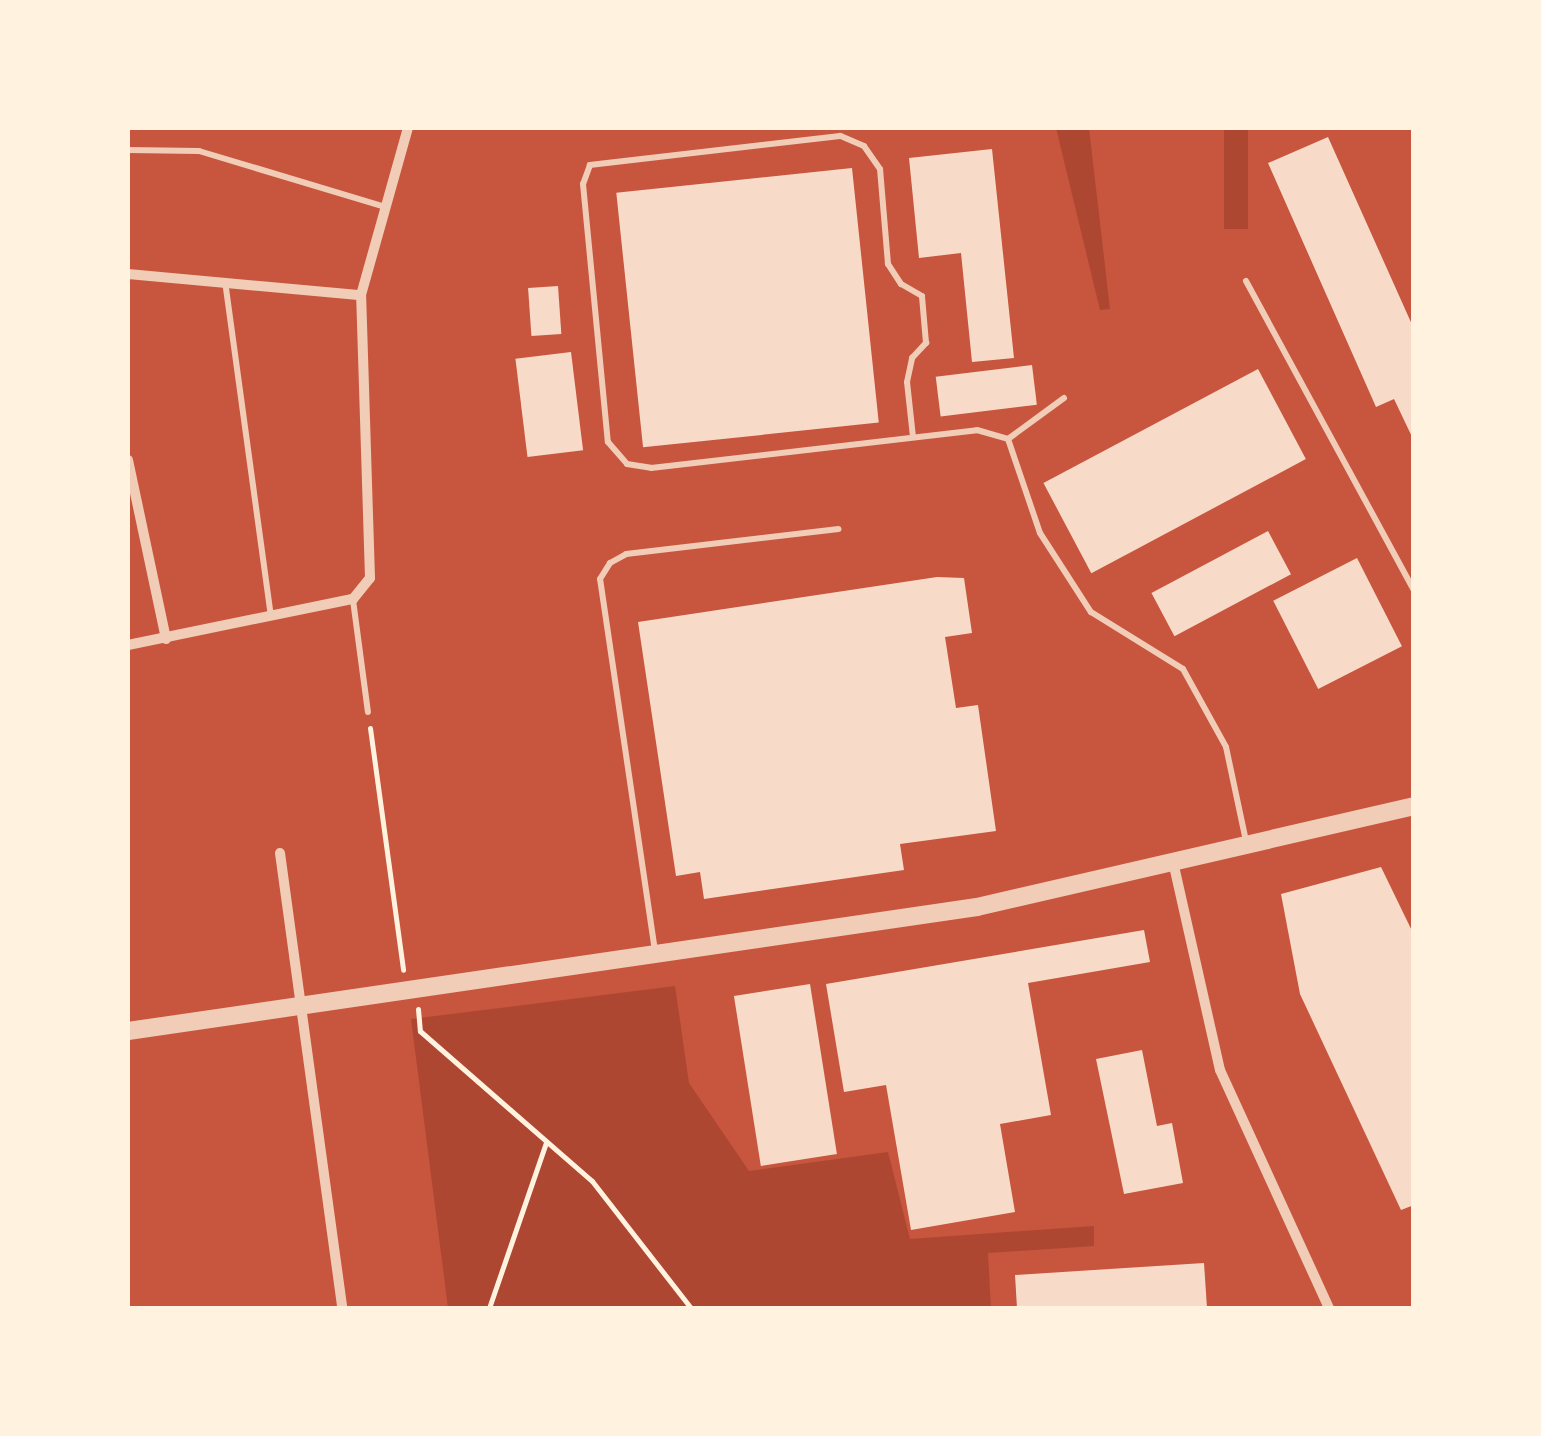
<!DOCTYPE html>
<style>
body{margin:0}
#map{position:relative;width:1541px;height:1436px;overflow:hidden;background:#c8553d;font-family:"Roboto Condensed",sans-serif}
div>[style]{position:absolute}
.green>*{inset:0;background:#ae4732;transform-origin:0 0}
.building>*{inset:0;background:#f7dbc8;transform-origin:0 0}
.path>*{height:5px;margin:-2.5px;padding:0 2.5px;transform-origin:2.5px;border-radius:2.5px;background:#fff3e0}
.service>*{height:6px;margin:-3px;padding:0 3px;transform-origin:3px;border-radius:3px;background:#f1ccb7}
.minor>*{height:10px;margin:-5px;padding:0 5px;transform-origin:5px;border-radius:5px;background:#f1ccb7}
.tertiary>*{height:18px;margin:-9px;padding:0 9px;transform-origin:9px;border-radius:9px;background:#f1ccb7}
span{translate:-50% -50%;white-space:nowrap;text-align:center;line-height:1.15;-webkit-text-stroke:8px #fff3e0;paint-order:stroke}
.frame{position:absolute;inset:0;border:130px solid #fff3e0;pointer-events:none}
</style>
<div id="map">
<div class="green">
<i style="clip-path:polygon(1056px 128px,1089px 128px,1110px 309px,1100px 310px)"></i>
<i style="left:1224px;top:128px;width:24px;height:101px"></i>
<i style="clip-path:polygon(675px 986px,689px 1083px,749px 1171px,888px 1152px,910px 1239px,1094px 1226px,1094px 1246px,988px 1253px,991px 1308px,448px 1308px,411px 1019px)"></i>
</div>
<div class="building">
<i style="clip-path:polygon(1328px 137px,1414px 329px,1414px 441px,1394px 399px,1376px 407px,1268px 163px)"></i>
<i style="clip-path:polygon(992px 149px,1014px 358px,972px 362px,961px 253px,919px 258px,909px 158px)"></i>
<i style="left:852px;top:168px;width:256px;height:237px;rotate:84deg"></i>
<i style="left:558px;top:286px;width:48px;height:30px;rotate:86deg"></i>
<i style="left:571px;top:352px;width:99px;height:56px;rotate:83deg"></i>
<i style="left:1032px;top:365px;width:40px;height:97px;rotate:83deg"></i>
<i style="left:1258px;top:369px;width:102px;height:243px;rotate:62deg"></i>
<i style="left:1268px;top:531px;width:49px;height:132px;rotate:62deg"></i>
<i style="left:1357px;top:558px;width:99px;height:94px;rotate:63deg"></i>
<i style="clip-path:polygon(937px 577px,964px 578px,972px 633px,945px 637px,956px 708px,978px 705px,996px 831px,900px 844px,904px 870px,704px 899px,700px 872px,676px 876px,638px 622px)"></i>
<i style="clip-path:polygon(1381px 867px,1414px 935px,1414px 1205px,1401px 1210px,1300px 994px,1281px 894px)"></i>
<i style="clip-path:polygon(1144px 930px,1150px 962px,1028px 983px,1051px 1115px,1000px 1124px,1015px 1212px,911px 1230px,886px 1085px,844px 1092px,826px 984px)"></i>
<i style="left:810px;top:984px;width:172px;height:77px;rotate:81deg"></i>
<i style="clip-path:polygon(1142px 1050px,1157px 1126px,1172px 1123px,1183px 1183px,1124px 1194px,1096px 1059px)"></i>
<i style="clip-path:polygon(1204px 1263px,1207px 1308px,1017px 1308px,1015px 1275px)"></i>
</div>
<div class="path">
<i style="left:370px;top:728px;width:244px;rotate:82.2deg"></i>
<i style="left:418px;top:1009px;width:22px;rotate:85deg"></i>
<i style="left:420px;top:1031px;width:228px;rotate:41.1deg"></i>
<i style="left:592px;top:1181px;width:161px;rotate:52.1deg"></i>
<i style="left:489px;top:1308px;width:176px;rotate:-71deg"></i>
</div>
<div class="service">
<i style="left:128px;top:150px;width:71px;rotate:0.8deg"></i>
<i style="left:199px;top:151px;width:195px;rotate:16.7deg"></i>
<i style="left:225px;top:281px;width:337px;rotate:82.2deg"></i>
<i style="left:1246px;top:281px;width:353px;rotate:61.5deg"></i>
<i style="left:1064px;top:398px;width:69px;rotate:143.8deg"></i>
<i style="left:1008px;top:439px;width:99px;rotate:71.2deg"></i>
<i style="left:1040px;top:533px;width:94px;rotate:57.2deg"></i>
<i style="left:1091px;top:612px;width:108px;rotate:31.8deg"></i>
<i style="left:1183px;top:669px;width:89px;rotate:61.1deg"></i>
<i style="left:1226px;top:747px;width:96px;rotate:78deg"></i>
<i style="left:913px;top:437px;width:55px;rotate:-96.2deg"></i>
<i style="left:907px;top:382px;width:25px;rotate:-78deg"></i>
<i style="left:912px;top:358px;width:21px;rotate:-47deg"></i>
<i style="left:926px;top:343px;width:47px;rotate:-94.9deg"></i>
<i style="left:922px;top:296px;width:24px;rotate:-150deg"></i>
<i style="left:901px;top:284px;width:24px;rotate:-123deg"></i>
<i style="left:888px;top:264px;width:95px;rotate:-94.8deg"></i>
<i style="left:880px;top:169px;width:28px;rotate:-125deg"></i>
<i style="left:864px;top:146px;width:26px;rotate:-157deg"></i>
<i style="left:840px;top:136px;width:252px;rotate:173.4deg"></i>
<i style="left:590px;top:165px;width:20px;rotate:110deg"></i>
<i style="left:583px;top:184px;width:259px;rotate:84.5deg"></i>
<i style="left:608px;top:442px;width:29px;rotate:49deg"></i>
<i style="left:627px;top:464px;width:24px;rotate:9deg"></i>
<i style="left:651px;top:468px;width:328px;rotate:-6.6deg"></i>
<i style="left:977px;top:430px;width:32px;rotate:16deg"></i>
<i style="left:353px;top:600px;width:113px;rotate:82.4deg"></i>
<i style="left:655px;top:951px;width:376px;rotate:-98.4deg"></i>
<i style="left:600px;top:579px;width:19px;rotate:-58deg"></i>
<i style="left:610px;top:563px;width:18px;rotate:-29deg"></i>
<i style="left:626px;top:554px;width:214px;rotate:-6.7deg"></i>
</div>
<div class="minor">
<i style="left:128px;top:274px;width:234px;rotate:5.2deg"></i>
<i style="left:128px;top:460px;width:183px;rotate:78deg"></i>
<i style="left:128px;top:645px;width:230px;rotate:-11.6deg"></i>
<i style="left:353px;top:599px;width:27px;rotate:-51deg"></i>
<i style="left:370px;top:578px;width:283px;rotate:-91.8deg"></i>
<i style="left:361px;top:295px;width:173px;rotate:-74.3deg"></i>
<i style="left:280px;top:853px;width:459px;rotate:82.2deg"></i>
<i style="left:1174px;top:866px;width:209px;rotate:77.3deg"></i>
<i style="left:1220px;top:1070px;width:262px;rotate:65.4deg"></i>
</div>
<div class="tertiary">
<i style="left:128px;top:1031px;width:858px;rotate:-8.31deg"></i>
<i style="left:977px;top:907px;width:449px;rotate:-13deg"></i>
</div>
<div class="frame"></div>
</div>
